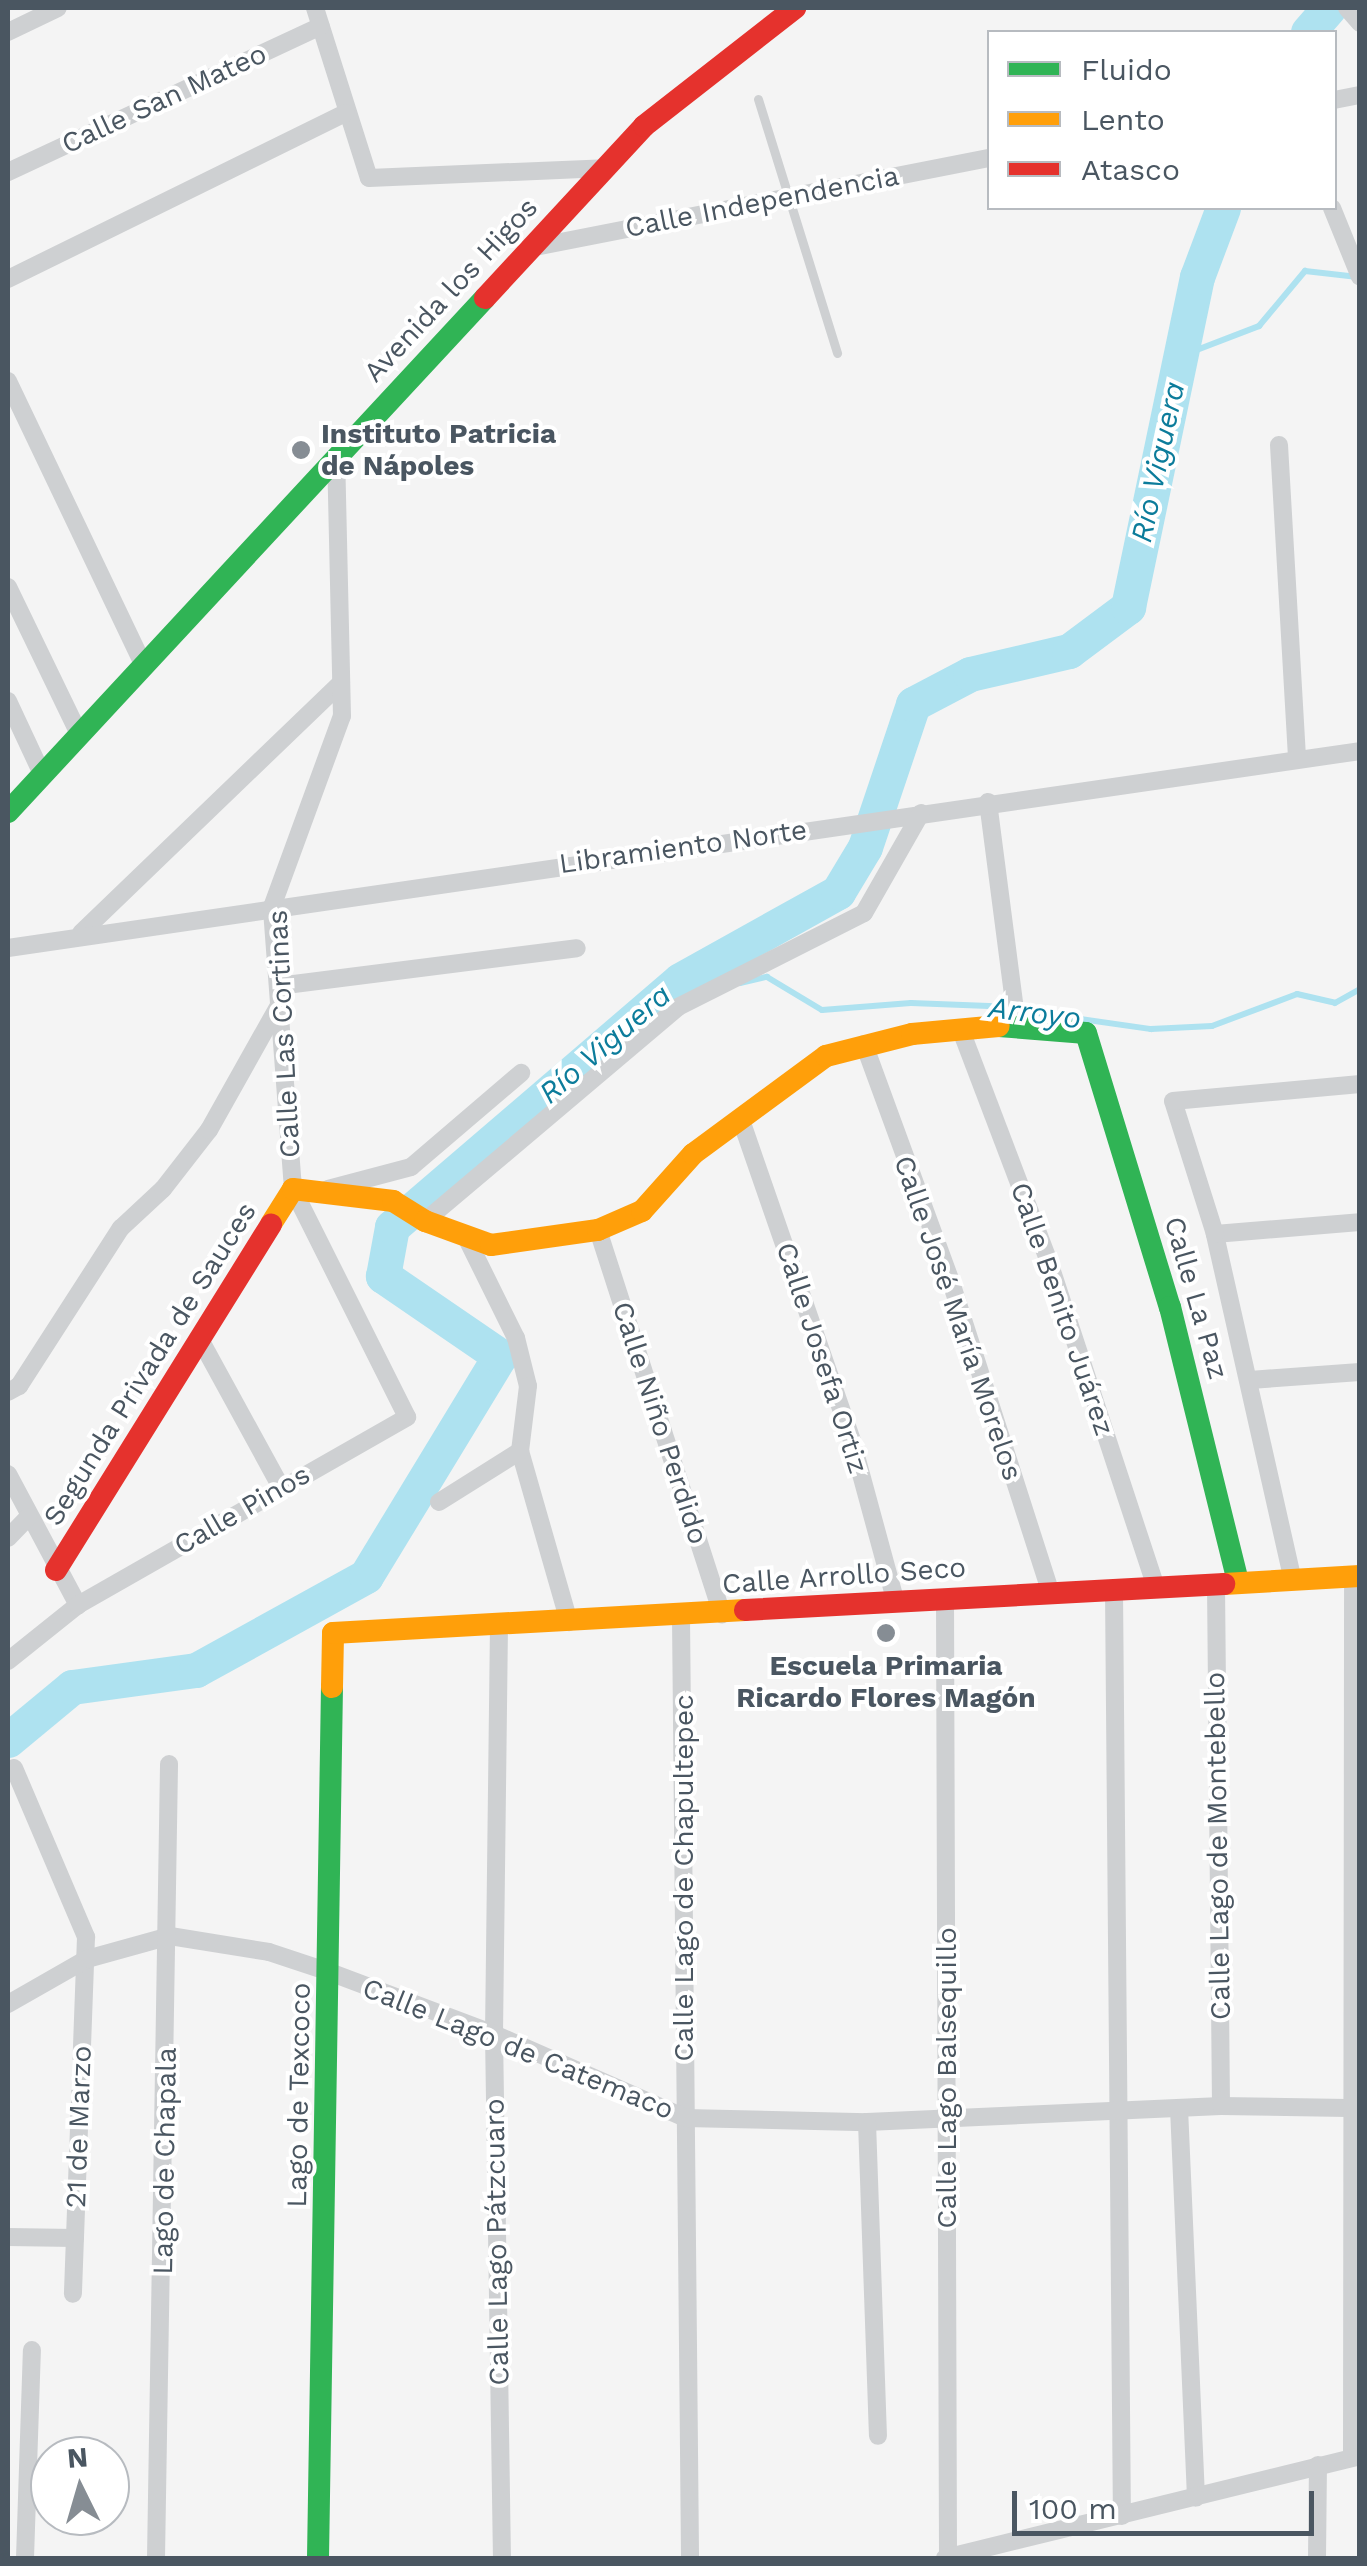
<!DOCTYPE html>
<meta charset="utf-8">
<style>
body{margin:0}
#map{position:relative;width:1367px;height:2566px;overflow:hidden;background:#f4f4f4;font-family:"Work Sans",sans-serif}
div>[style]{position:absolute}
.stream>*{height:6px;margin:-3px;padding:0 3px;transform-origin:3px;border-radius:3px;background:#aee2f0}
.river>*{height:35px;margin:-17.5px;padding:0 17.5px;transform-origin:17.5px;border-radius:17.5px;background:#aee2f0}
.lane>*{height:9px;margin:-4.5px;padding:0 4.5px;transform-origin:4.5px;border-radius:4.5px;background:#ced0d2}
.street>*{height:18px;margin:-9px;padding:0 9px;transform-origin:9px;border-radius:9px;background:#ced0d2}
.fast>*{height:22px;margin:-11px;padding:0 11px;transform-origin:11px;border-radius:11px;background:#30b455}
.slow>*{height:22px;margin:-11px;padding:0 11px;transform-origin:11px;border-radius:11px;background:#ff9f0a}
.jam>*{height:22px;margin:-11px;padding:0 11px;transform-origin:11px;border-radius:11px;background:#e5322d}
.dots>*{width:28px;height:28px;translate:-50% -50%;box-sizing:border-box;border:5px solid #fff;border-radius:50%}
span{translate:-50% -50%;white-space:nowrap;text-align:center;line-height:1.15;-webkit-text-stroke:8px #fff;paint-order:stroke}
.street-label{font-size:28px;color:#4a5661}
.poi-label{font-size:28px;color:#4a5661;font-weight:700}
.left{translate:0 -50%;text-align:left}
.water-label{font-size:30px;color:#0c7c9b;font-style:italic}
.frame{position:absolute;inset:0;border:10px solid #4a5661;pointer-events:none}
.legend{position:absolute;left:987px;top:30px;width:350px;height:180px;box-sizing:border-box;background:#fff;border:2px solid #b7bbc0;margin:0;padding:12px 18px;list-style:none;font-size:30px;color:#4a5661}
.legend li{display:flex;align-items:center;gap:20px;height:50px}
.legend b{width:50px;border:2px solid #b7bbc0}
.north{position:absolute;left:30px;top:2436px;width:100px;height:100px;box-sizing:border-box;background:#fff;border:2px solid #b7bbc0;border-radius:50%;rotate:355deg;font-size:28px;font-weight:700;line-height:40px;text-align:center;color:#4a5661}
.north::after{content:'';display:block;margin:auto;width:35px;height:45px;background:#868d94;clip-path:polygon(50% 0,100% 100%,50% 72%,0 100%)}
.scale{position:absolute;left:1012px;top:2491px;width:302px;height:45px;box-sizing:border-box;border:5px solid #4a5661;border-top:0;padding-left:12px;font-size:30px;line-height:35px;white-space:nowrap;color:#4a5661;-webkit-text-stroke:8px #fff;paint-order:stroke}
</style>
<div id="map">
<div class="stream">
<i style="left:1181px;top:356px;width:84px;rotate:-21deg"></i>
<i style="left:1259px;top:326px;width:72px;rotate:-50.1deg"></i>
<i style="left:1305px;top:271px;width:53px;rotate:6.5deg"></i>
<i style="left:722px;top:959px;width:30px;rotate:53deg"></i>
<i style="left:740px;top:983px;width:28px;rotate:-13deg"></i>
<i style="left:767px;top:977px;width:64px;rotate:31deg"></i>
<i style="left:822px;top:1010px;width:89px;rotate:-4.5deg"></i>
<i style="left:911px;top:1003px;width:78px;rotate:2.2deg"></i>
<i style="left:989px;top:1006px;width:164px;rotate:8.1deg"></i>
<i style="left:1151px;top:1029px;width:61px;rotate:-2.8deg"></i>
<i style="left:1212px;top:1026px;width:91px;rotate:-20.6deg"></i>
<i style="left:1297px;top:994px;width:39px;rotate:13deg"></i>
<i style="left:1335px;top:1003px;width:29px;rotate:-29deg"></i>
</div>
<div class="river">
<i style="left:1308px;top:32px;width:32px;rotate:-49deg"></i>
<i style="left:8px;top:1740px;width:83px;rotate:-39.6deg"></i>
<i style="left:72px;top:1687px;width:125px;rotate:-7.8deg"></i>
<i style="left:196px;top:1670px;width:194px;rotate:-28.9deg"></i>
<i style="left:366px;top:1576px;width:258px;rotate:-58.7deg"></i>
<i style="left:500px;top:1356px;width:142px;rotate:-145.6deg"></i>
<i style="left:383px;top:1276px;width:50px;rotate:-79.6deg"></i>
<i style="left:392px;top:1227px;width:379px;rotate:-40.6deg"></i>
<i style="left:680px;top:980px;width:181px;rotate:-29.1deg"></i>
<i style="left:838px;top:892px;width:52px;rotate:-59deg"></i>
<i style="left:865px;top:847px;width:151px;rotate:-71.4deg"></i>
<i style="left:913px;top:704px;width:64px;rotate:-27.8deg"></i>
<i style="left:970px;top:674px;width:102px;rotate:-13.1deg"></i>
<i style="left:1069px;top:651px;width:74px;rotate:-36.7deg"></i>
<i style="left:1128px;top:607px;width:337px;rotate:-78.2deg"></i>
<i style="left:1197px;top:277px;width:74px;rotate:-69.4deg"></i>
</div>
<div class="lane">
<i style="left:758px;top:99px;width:266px;rotate:72.7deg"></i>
</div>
<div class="street">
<i style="left:315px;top:8px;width:178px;rotate:72.4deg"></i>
<i style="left:369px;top:178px;width:236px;rotate:-2.4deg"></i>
<i style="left:1347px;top:8px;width:20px;rotate:49deg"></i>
<i style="left:8px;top:32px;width:55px;rotate:-25.6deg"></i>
<i style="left:1334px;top:100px;width:26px;rotate:-11deg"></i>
<i style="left:8px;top:172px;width:345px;rotate:-25deg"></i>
<i style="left:1332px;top:208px;width:74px;rotate:67.9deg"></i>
<i style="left:535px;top:247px;width:463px;rotate:-11.1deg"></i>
<i style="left:8px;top:279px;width:376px;rotate:-26.2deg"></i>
<i style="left:8px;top:381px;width:314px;rotate:64.5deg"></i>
<i style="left:1279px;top:445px;width:315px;rotate:86.7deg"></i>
<i style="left:8px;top:587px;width:163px;rotate:64.2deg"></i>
<i style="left:8px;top:701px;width:81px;rotate:65deg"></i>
<i style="left:988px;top:802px;width:224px;rotate:82.6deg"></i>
<i style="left:81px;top:933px;width:361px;rotate:-43.9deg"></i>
<i style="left:8px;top:948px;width:1366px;rotate:-8.29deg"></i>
<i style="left:278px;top:986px;width:301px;rotate:-7.2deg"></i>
<i style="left:962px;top:1033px;width:245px;rotate:69.2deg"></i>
<i style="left:1049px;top:1262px;width:342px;rotate:71.8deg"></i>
<i style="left:864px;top:1044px;width:250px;rotate:69.9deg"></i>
<i style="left:950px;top:1279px;width:330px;rotate:72.2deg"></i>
<i style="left:741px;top:1120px;width:340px;rotate:70.9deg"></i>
<i style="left:852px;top:1441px;width:164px;rotate:74.8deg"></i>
<i style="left:328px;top:1189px;width:86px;rotate:-14.8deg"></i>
<i style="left:411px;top:1167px;width:145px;rotate:-40.5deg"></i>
<i style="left:425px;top:1221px;width:331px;rotate:-40.2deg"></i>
<i style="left:678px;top:1007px;width:208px;rotate:-26.8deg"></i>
<i style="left:864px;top:913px;width:115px;rotate:-60.3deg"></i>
<i style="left:598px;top:1230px;width:404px;rotate:72.1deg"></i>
<i style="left:1215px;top:1234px;width:145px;rotate:-4.7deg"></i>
<i style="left:466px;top:1237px;width:113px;rotate:63.7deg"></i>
<i style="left:516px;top:1338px;width:49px;rotate:76deg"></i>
<i style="left:528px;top:1386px;width:65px;rotate:97deg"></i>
<i style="left:520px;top:1451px;width:178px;rotate:74deg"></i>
<i style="left:202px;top:1343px;width:164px;rotate:61.3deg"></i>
<i style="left:1250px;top:1380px;width:110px;rotate:-4.2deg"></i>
<i style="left:8px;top:1392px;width:13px;rotate:-29deg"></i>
<i style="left:19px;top:1386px;width:188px;rotate:-57.2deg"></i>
<i style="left:121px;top:1228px;width:57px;rotate:-42.9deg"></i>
<i style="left:163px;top:1189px;width:75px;rotate:-52.1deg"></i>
<i style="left:209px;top:1130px;width:141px;rotate:-60.7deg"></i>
<i style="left:8px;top:1474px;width:149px;rotate:61.9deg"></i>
<i style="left:439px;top:1502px;width:96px;rotate:-32.2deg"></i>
<i style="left:8px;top:1538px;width:29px;rotate:-46deg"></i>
<i style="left:1293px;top:1581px;width:356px;rotate:-102.7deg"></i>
<i style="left:1215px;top:1234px;width:139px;rotate:-107.5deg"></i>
<i style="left:1173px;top:1101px;width:188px;rotate:-5.2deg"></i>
<i style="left:1216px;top:1585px;width:521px;rotate:89.45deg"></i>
<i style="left:1114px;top:1590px;width:926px;rotate:89.51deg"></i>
<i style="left:945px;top:1599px;width:959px;rotate:89.82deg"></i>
<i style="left:681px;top:1617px;width:941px;rotate:89.45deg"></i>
<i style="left:499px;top:1625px;width:409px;rotate:90.7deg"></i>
<i style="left:494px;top:2034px;width:524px;rotate:89.13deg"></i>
<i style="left:8px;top:1661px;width:90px;rotate:-38.7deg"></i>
<i style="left:78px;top:1605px;width:379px;rotate:-29.7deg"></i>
<i style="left:407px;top:1417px;width:255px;rotate:-116.6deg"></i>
<i style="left:293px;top:1189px;width:283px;rotate:-94.3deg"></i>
<i style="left:272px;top:907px;width:203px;rotate:-69.9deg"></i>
<i style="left:342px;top:716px;width:260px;rotate:-91.3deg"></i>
<i style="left:14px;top:1768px;width:184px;rotate:66.9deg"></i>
<i style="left:86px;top:1937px;width:357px;rotate:92.1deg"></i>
<i style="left:8px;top:2004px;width:91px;rotate:-29.7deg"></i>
<i style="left:87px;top:1959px;width:86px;rotate:-15.5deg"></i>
<i style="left:170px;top:1936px;width:100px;rotate:9.2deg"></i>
<i style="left:269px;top:1952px;width:66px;rotate:18.4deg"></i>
<i style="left:332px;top:1973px;width:173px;rotate:20.6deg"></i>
<i style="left:494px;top:2034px;width:209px;rotate:23.7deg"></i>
<i style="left:685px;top:2118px;width:182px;rotate:1.3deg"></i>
<i style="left:867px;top:2122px;width:354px;rotate:-2.6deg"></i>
<i style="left:1221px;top:2106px;width:127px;rotate:0.9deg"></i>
<i style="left:1179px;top:2108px;width:390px;rotate:87.5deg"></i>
<i style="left:867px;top:2122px;width:314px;rotate:88deg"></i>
<i style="left:8px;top:2237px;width:67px;rotate:0.9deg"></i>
<i style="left:1352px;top:2457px;width:881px;rotate:-89.93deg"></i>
<i style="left:25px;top:2558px;width:208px;rotate:-88.1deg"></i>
<i style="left:156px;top:2558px;width:794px;rotate:-89.06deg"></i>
<i style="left:945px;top:2558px;width:427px;rotate:-13.8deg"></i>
<i style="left:1317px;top:2558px;width:93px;rotate:-89.4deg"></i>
</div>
<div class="fast">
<i style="left:8px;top:812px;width:701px;rotate:-47.14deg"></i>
<i style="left:999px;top:1026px;width:87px;rotate:4.6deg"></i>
<i style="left:1086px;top:1033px;width:287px;rotate:73deg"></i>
<i style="left:1170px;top:1307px;width:283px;rotate:76.1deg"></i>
<i style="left:318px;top:2558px;width:871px;rotate:-89.08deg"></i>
</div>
<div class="slow">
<i style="left:271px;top:1224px;width:41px;rotate:-57.8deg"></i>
<i style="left:293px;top:1189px;width:101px;rotate:6.8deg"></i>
<i style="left:393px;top:1201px;width:38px;rotate:32deg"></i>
<i style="left:425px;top:1221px;width:70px;rotate:20deg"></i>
<i style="left:491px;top:1245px;width:108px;rotate:-8deg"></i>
<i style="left:598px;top:1230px;width:48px;rotate:-23.4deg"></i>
<i style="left:642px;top:1211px;width:76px;rotate:-48.2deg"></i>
<i style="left:693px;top:1154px;width:165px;rotate:-36.4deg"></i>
<i style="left:826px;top:1056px;width:89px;rotate:-14.3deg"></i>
<i style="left:912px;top:1034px;width:87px;rotate:-5.3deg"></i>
<i style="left:1224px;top:1584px;width:136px;rotate:-3.4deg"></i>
<i style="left:332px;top:1687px;width:54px;rotate:-88.9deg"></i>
<i style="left:333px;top:1633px;width:413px;rotate:-3.2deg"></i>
</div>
<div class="jam">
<i style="left:485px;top:298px;width:234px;rotate:-47.2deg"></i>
<i style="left:644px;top:126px;width:192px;rotate:-38deg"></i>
<i style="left:56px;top:1570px;width:407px;rotate:-58.1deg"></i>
<i style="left:745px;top:1610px;width:480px;rotate:-3.1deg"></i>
</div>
<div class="dots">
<i style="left:301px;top:450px;background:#868d94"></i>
<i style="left:886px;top:1633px;background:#868d94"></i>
</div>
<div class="street-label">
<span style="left:164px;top:99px;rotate:-25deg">Calle San Mateo</span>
<span style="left:762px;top:202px;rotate:-11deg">Calle Independencia</span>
<span style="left:451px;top:290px;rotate:-47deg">Avenida los Higos</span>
<span style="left:683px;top:847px;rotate:-8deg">Libramiento Norte</span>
<span style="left:284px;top:1034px;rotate:-93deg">Calle Las Cortinas</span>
<span style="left:1196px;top:1298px;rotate:74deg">Calle La Paz</span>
<span style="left:1062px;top:1309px;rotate:71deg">Calle Benito Juárez</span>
<span style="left:958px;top:1318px;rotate:71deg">Calle José María Morelos</span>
<span style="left:822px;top:1358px;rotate:72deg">Calle Josefa Ortiz</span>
<span style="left:150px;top:1364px;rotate:-58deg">Segunda Privada de Sauces</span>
<span style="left:660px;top:1423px;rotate:72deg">Calle Niño Perdido</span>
<span style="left:242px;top:1510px;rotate:-30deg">Calle Pinos</span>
<span style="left:844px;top:1576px;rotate:-4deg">Calle Arrollo Seco</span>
<span style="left:1218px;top:1846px;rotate:-91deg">Calle Lago de Montebello</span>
<span style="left:684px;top:1878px;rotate:-90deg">Calle Lago de Chapultepec</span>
<span style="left:518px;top:2049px;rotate:22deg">Calle Lago de Catemaco</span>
<span style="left:947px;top:2078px;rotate:-90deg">Calle Lago Balsequillo</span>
<span style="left:299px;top:2095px;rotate:-89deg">Lago de Texcoco</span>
<span style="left:79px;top:2127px;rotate:-88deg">21 de Marzo</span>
<span style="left:165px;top:2161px;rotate:-89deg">Lago de Chapala</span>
<span style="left:497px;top:2242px;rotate:-91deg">Calle Lago Pátzcuaro</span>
</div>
<div class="poi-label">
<span class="left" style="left:321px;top:450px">Instituto Patricia<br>de Nápoles</span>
<span style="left:886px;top:1682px">Escuela Primaria<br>Ricardo Flores Magón</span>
</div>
<div class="water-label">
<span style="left:1158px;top:462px;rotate:-78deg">Río Viguera</span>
<span style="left:1035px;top:1013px;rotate:7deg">Arroyo</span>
<span style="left:605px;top:1044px;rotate:-41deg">Río Viguera</span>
</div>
<div class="frame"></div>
<ul class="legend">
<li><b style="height:12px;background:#30b455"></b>Fluido</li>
<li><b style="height:12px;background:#ff9f0a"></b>Lento</li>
<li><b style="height:12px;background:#e5322d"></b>Atasco</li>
</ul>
<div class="north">N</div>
<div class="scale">100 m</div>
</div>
